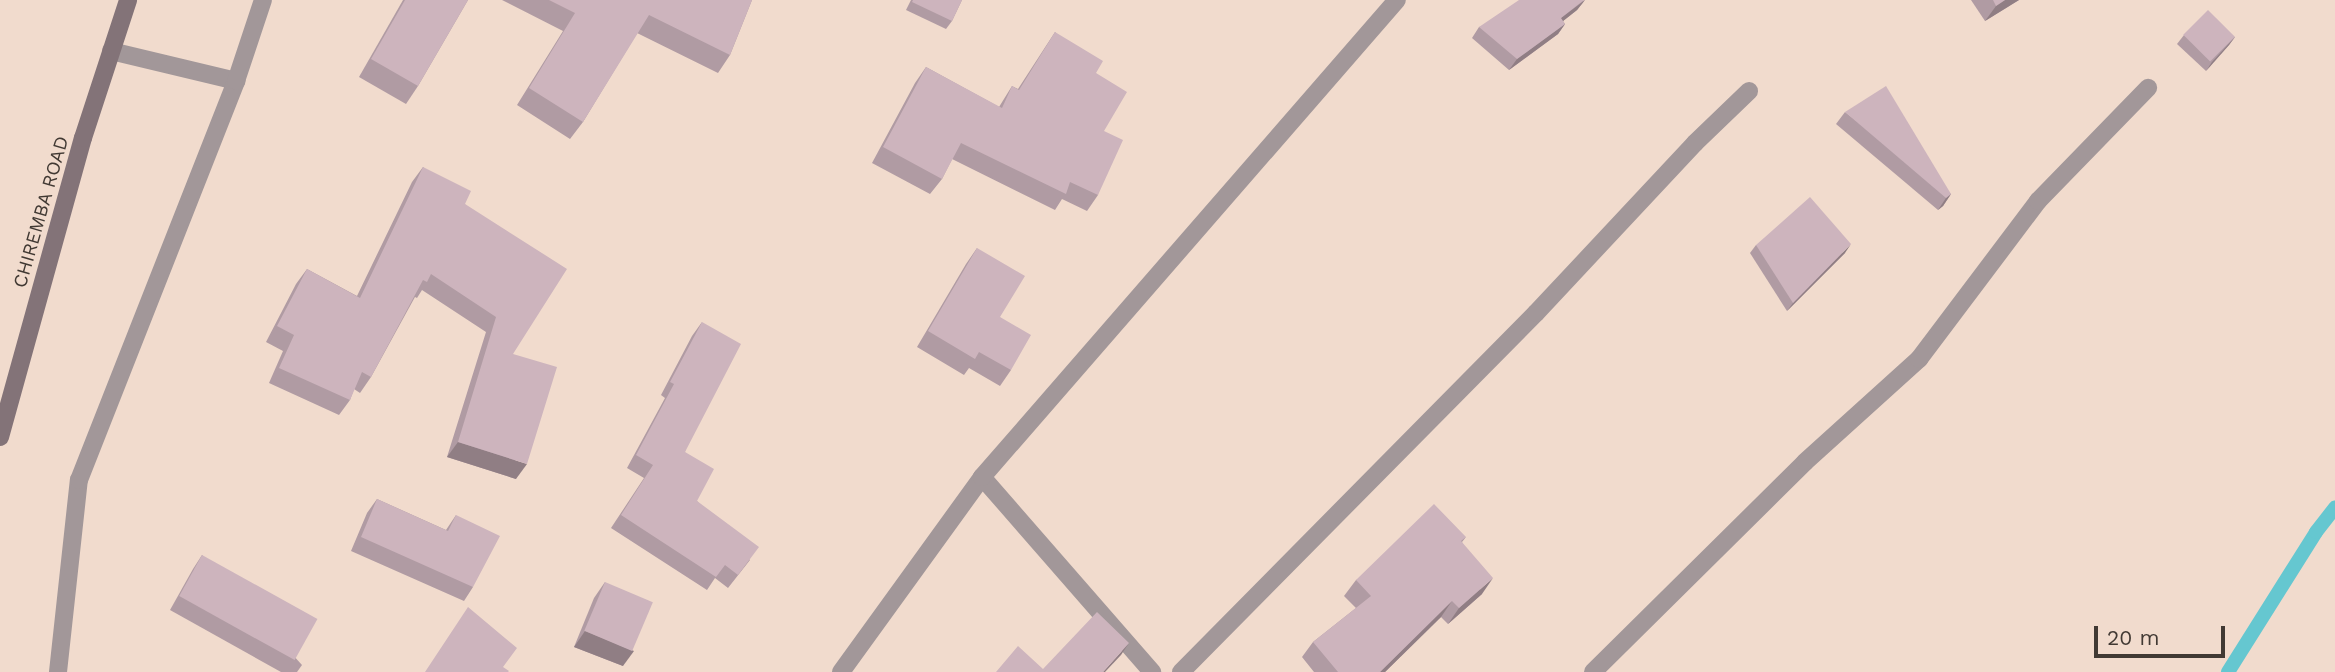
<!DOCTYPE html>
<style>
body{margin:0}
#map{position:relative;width:2335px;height:672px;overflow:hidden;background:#f1dbcd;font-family:"Work Sans",sans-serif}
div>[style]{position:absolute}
.stream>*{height:14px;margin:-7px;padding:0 7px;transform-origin:7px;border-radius:7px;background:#65c7d0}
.minor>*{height:18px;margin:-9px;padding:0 9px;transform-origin:9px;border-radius:9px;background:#a29799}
.secondary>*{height:18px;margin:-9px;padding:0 9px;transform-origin:9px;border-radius:9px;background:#837378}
.wall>*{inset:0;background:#b09ba3}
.shaded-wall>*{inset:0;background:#907e84}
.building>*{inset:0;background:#cdb4bd;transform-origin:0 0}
span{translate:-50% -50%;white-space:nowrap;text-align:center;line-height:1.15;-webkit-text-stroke:5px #f1dbcd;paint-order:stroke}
.street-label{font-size:19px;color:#413933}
.scale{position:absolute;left:2094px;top:626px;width:131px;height:32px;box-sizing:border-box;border:4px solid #413933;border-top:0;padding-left:9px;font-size:21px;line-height:24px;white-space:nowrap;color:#413933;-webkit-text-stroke:5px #f1dbcd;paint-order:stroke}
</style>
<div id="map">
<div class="stream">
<i style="left:2228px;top:672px;width:165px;rotate:-57.8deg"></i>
<i style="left:2316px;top:532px;width:31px;rotate:-52deg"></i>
</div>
<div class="minor">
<i style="left:111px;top:51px;width:129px;rotate:13.5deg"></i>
<i style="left:982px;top:477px;width:259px;rotate:48.9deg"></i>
<i style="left:58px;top:672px;width:193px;rotate:-83.8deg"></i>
<i style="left:79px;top:480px;width:429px;rotate:-68.5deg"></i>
<i style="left:236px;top:81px;width:85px;rotate:-71.6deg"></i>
<i style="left:841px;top:672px;width:241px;rotate:-54.1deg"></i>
<i style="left:982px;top:477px;width:632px;rotate:-48.98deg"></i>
<i style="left:1181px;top:672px;width:505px;rotate:-45.32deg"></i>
<i style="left:1536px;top:313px;width:233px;rotate:-46.9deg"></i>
<i style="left:1695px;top:143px;width:75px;rotate:-43.9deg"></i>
<i style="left:1593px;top:672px;width:298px;rotate:-44.7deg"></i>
<i style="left:1805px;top:462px;width:154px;rotate:-42.1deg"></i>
<i style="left:1919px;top:359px;width:198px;rotate:-53deg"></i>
<i style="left:2038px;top:201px;width:158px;rotate:-45.8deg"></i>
</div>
<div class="secondary">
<i style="left:0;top:437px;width:310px;rotate:-74.5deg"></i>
<i style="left:83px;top:138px;width:145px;rotate:-71.9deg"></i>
</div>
<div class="wall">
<i style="clip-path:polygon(403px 0,468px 0,418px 86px,406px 104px,359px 77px)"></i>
<i style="clip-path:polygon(502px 0,752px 0,730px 55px,718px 73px,637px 33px,583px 122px,570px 139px,517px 105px,563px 31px)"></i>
<i style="clip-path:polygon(911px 0,962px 0,952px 21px,946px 29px,906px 10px)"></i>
<i style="clip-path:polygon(1585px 0,1577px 10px,1563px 21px,1565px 24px,1558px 34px,1509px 70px,1472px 38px,1479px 27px)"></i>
<i style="clip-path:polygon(1971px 0,2019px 0,1985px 21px)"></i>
<i style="clip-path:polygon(1055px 32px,1096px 73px,1104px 131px,1098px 195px,1087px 211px,1062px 199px,1055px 210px,952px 159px,942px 179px,930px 194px,872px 163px,915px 83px,926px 67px,999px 107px,1012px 86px,1018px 89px)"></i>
<i style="clip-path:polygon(2184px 35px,2235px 37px,2229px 45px,2206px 71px,2177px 44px)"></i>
<i style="clip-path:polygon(1845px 112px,1951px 194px,1943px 206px,1938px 210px,1836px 124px)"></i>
<i style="clip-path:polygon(423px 167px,465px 204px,513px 354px,516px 479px,447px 457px,486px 332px,422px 290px,417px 298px,415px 297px,371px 377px,360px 393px,354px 389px,350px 400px,339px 415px,269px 383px,283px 351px,266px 342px,296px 284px,307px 269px,357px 296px,412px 182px)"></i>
<i style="clip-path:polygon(1756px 245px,1845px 253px,1787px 311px,1750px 253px)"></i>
<i style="clip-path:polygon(977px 248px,1000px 317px,1011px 370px,1000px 386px,969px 368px,964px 375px,917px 347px,966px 264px)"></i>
<i style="clip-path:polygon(702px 322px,685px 452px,697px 501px,750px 560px,728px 588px,715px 578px,707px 590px,611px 528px,644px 478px,627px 468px,665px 398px,661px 395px,692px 336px)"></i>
<i style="clip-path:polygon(377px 499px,446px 530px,456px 515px,473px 587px,464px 601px,351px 551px,367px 513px)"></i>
<i style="clip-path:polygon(1466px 537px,1462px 542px,1482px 594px,1448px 624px,1441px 617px,1385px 672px,1314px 672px,1302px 657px,1313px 642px,1356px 608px,1344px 596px,1356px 580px)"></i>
<i style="clip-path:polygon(202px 555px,302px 665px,297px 672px,281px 672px,170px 610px,193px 569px)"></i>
<i style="clip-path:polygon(605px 582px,623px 666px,574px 647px,594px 598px)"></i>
</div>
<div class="shaded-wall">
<i style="clip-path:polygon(1585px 0,1577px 10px,1553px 29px,1561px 18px)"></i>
<i style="clip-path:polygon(2005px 0,2019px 0,1985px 21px,1996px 6px)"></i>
<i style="clip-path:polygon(1565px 24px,1558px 34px,1509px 70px,1517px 59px)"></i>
<i style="clip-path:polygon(2235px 37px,2229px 45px,2206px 71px,2212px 62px)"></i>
<i style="clip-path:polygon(1951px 194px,1943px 206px,1938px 210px,1946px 198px)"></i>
<i style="clip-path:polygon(1851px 244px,1845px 253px,1787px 311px,1793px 303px)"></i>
<i style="clip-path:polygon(458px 442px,527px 464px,516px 479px,447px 457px)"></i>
<i style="clip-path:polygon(1493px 578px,1482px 594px,1448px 624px,1459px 608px)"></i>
<i style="clip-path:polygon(1452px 601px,1441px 617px,1385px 672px,1380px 672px)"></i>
<i style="clip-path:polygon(585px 631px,634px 651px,623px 666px,574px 647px)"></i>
<i style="clip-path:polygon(1129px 643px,1121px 655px,1105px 672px,1103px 672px)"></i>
</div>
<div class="building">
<i style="clip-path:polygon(405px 0,468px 0,418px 86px,371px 59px)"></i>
<i style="clip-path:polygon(549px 0,752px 0,730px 55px,649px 15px,583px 122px,529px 88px,575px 13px)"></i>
<i style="clip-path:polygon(913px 0,962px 0,952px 21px,912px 2px)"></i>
<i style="clip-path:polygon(1519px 0,1584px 0,1561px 18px,1565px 24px,1517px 59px,1479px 27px)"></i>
<i style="clip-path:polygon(1993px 0,2005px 0,1996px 6px)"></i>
<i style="left:2208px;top:10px;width:38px;height:35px;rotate:45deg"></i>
<i style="clip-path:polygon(1055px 32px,1103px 61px,1096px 73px,1127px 92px,1104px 131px,1123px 140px,1098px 195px,1070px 182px,1066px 194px,961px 143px,942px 179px,883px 147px,926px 67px,1002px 108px,1012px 86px,1019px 90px)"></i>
<i style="clip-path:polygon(1886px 86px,1951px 194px,1946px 198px,1845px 112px)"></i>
<i style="clip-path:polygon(423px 167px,471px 191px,465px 204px,567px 269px,513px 354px,557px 367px,527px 464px,458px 442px,496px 317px,431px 274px,427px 282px,423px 280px,371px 377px,362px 372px,350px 400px,279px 368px,294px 335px,277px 326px,307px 269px,360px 298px)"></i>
<i style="clip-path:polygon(1810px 197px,1851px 244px,1793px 303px,1756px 245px)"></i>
<i style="clip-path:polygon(977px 248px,1025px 276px,1000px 317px,1031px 335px,1011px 370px,979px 352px,975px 359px,928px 331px)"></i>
<i style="clip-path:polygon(702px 322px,741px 344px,685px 452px,714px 469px,697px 501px,759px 547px,738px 575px,725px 565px,716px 577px,621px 515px,653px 465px,636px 455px,674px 384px,670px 382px)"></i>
<i style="clip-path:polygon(377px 499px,448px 531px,456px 515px,500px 536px,473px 587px,361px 537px)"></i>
<i style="clip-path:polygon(1434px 504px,1466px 537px,1461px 541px,1493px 578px,1459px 608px,1452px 601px,1380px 672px,1338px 672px,1313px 642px,1371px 596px,1356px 580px)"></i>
<i style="left:202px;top:555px;width:132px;height:47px;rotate:29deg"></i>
<i style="left:605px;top:582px;width:52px;height:53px;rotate:23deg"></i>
<i style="clip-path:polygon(468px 607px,517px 648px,503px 667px,509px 671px,508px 672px,425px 672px)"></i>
<i style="clip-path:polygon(1097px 612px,1129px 643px,1103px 672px,996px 672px,1018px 646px,1043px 669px)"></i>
</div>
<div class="street-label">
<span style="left:41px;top:212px;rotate:-74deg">CHIREMBA ROAD</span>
</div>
<div class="scale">20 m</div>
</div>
